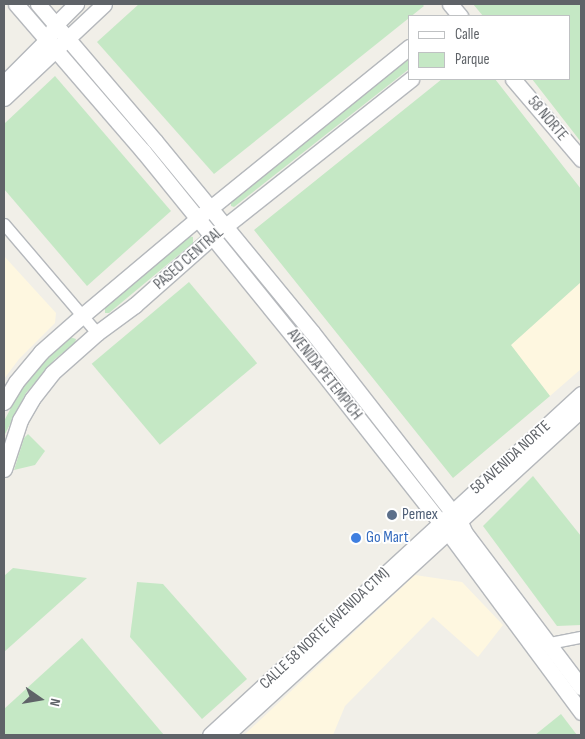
<!DOCTYPE html>
<style>
body{margin:0}
#map{position:relative;width:585px;height:739px;overflow:hidden;background:#f1efe8;font-family:"Sofia Sans Condensed",sans-serif}
div>[style]{position:absolute}
.commercial>*{inset:0;background:#fef7e0}
.green>*{inset:0;background:#c5e8c5;transform-origin:0 0}
.roads{filter:drop-shadow(1px 0 #b5b8bc) drop-shadow(-1px 0 #b5b8bc) drop-shadow(0 1px #b5b8bc) drop-shadow(0 -1px #b5b8bc)}
.street>*{height:11px;margin:-5.5px;padding:0 5.5px;transform-origin:5.5px;border-radius:5.5px;background:#fff}
.secondary>*{height:15px;margin:-7.5px;padding:0 7.5px;transform-origin:7.5px;border-radius:7.5px;background:#fff}
.dots>*{width:14px;height:14px;translate:-50% -50%;box-sizing:border-box;border:2px solid #fff;border-radius:50%}
span{translate:-50% -50%;white-space:nowrap;text-align:center;line-height:1.15;-webkit-text-stroke:4px #fff;paint-order:stroke}
.street-label{font-size:16px;color:#5f6368}
.service-label{font-size:16px;color:#4e5e75}
.left{translate:0 -50%;text-align:left}
.shop-label{font-size:16px;color:#366cbe}
.frame{position:absolute;inset:0;border:5px solid #5f6368;pointer-events:none}
.legend{position:absolute;left:408px;top:15px;width:162px;height:65px;box-sizing:border-box;background:#fff;border:1px solid #bfc1c3;margin:0;padding:6px 9px;list-style:none;font-size:15px;color:#5f6368}
.legend li{display:flex;align-items:center;gap:10px;height:25px}
.legend b{width:25px;border:1px solid #bfc1c3}
.north{position:absolute;left:15px;top:674px;width:50px;height:50px;-webkit-text-stroke:4px #fff;paint-order:stroke;rotate:103deg;font-size:14px;font-weight:700;line-height:20px;text-align:center;color:#5f6368}
.north::after{content:'';display:block;margin:auto;width:18px;height:22px;background:#5f6368;clip-path:polygon(50% 0,100% 100%,50% 72%,0 100%)}
</style>
<div id="map">
<div class="commercial">
<i style="clip-path:polygon(4px 256px,56px 313px,55px 323px,19px 359px,4px 379px)"></i>
<i style="clip-path:polygon(581px 282px,581px 369px,550px 396px,510px 345px)"></i>
<i style="clip-path:polygon(415px 575px,462px 582px,503px 625px,478px 657px,433px 617px,345px 706px,333px 735px,244px 735px)"></i>
</div>
<div class="green">
<i style="clip-path:polygon(139px 4px,422px 4px,424px 6px,214px 174px,97px 42px)"></i>
<i style="clip-path:polygon(473px 4px,581px 4px,581px 142px,532px 79px,569px 79px,569px 16px,483px 16px)"></i>
<i style="clip-path:polygon(409px 59px,409px 69px,234px 207px,231px 206px,231px 200px)"></i>
<i style="clip-path:polygon(55px 76px,171px 211px,87px 286px,4px 189px,4px 124px)"></i>
<i style="clip-path:polygon(442px 79px,495px 79px,581px 189px,581px 282px,511px 345px,550px 396px,453px 478px,254px 230px)"></i>
<i style="clip-path:polygon(188px 236px,193px 237px,193px 243px,109px 313px,105px 313px,105px 307px)"></i>
<i style="clip-path:polygon(231px 244px,342px 385px,341px 386px,229px 245px)"></i>
<i style="left:189px;top:282px;width:106px;height:127px;rotate:50deg"></i>
<i style="clip-path:polygon(70px 337px,76px 339px,75px 343px,55px 359px,26px 393px,4px 436px,4px 421px,21px 389px,35px 371px)"></i>
<i style="clip-path:polygon(28px 434px,45px 451px,35px 465px,14px 470px,24px 438px)"></i>
<i style="clip-path:polygon(533px 476px,581px 536px,581px 625px,557px 626px,483px 526px)"></i>
<i style="clip-path:polygon(13px 568px,87px 578px,4px 652px,4px 576px)"></i>
<i style="clip-path:polygon(137px 582px,163px 584px,247px 679px,202px 719px,130px 637px)"></i>
<i style="clip-path:polygon(82px 638px,164px 735px,4px 735px,4px 709px)"></i>
<i style="clip-path:polygon(561px 714px,577px 735px,535px 735px)"></i>
</div>
<div class="roads">
<div class="street">
<i style="left:4px;top:224px;width:143px;rotate:49.5deg"></i>
<i style="left:549px;top:643px;width:33px;rotate:-11deg"></i>
</div>
<div class="secondary">
<i style="left:16px;top:4px;width:194px;rotate:49.2deg"></i>
<i style="left:143px;top:151px;width:278px;rotate:51deg"></i>
<i style="left:318px;top:367px;width:210px;rotate:51.8deg"></i>
<i style="left:448px;top:532px;width:224px;rotate:53.5deg"></i>
<i style="left:38px;top:4px;width:180px;rotate:49.5deg"></i>
<i style="left:155px;top:141px;width:247px;rotate:50.6deg"></i>
<i style="left:312px;top:332px;width:241px;rotate:52.1deg"></i>
<i style="left:460px;top:522px;width:12px;rotate:66deg"></i>
<i style="left:465px;top:533px;width:193px;rotate:53deg"></i>
<i style="left:450px;top:4px;width:16px;rotate:50deg"></i>
<i style="left:513px;top:79px;width:105px;rotate:49.6deg"></i>
<i style="left:4px;top:83px;width:62px;rotate:-45deg"></i>
<i style="left:48px;top:39px;width:16px;rotate:-63deg"></i>
<i style="left:55px;top:25px;width:30px;rotate:-45deg"></i>
<i style="left:4px;top:98px;width:137px;rotate:-43.2deg"></i>
<i style="left:4px;top:402px;width:23px;rotate:-59deg"></i>
<i style="left:16px;top:382px;width:39px;rotate:-50deg"></i>
<i style="left:41px;top:352px;width:56px;rotate:-41.4deg"></i>
<i style="left:83px;top:315px;width:150px;rotate:-40.1deg"></i>
<i style="left:198px;top:218px;width:272px;rotate:-39deg"></i>
<i style="left:4px;top:469px;width:52px;rotate:-71.9deg"></i>
<i style="left:20px;top:420px;width:24px;rotate:-60deg"></i>
<i style="left:32px;top:399px;width:33px;rotate:-52deg"></i>
<i style="left:52px;top:373px;width:60px;rotate:-41.6deg"></i>
<i style="left:97px;top:333px;width:47px;rotate:-36.4deg"></i>
<i style="left:135px;top:305px;width:104px;rotate:-41.5deg"></i>
<i style="left:213px;top:236px;width:253px;rotate:-38.4deg"></i>
<i style="left:210px;top:735px;width:504px;rotate:-42.59deg"></i>
<i style="left:226px;top:735px;width:481px;rotate:-42.5deg"></i>
</div>
</div>
<div class="dots">
<i style="left:392px;top:515px;background:#5c6f8a"></i>
<i style="left:356px;top:538px;background:#3f7fe0"></i>
</div>
<div class="street-label">
<span style="left:547px;top:119px;rotate:50deg">58 NORTE</span>
<span style="left:189px;top:259px;rotate:-41deg">PASEO CENTRAL</span>
<span style="left:324px;top:375px;rotate:52deg">AVENIDA PETEMPICH</span>
<span style="left:511px;top:458px;rotate:-42deg">58 AVENIDA NORTE</span>
<span style="left:325px;top:629px;rotate:-43deg">CALLE 58 NORTE (AVENIDA CTM)</span>
</div>
<div class="service-label">
<span class="left" style="left:402px;top:515px">Pemex</span>
</div>
<div class="shop-label">
<span class="left" style="left:366px;top:538px">Go Mart</span>
</div>
<div class="frame"></div>
<ul class="legend">
<li><b style="height:6px;background:#fff"></b>Calle</li>
<li><b style="height:14px;background:#c5e8c5"></b>Parque</li>
</ul>
<div class="north">N</div>
</div>
